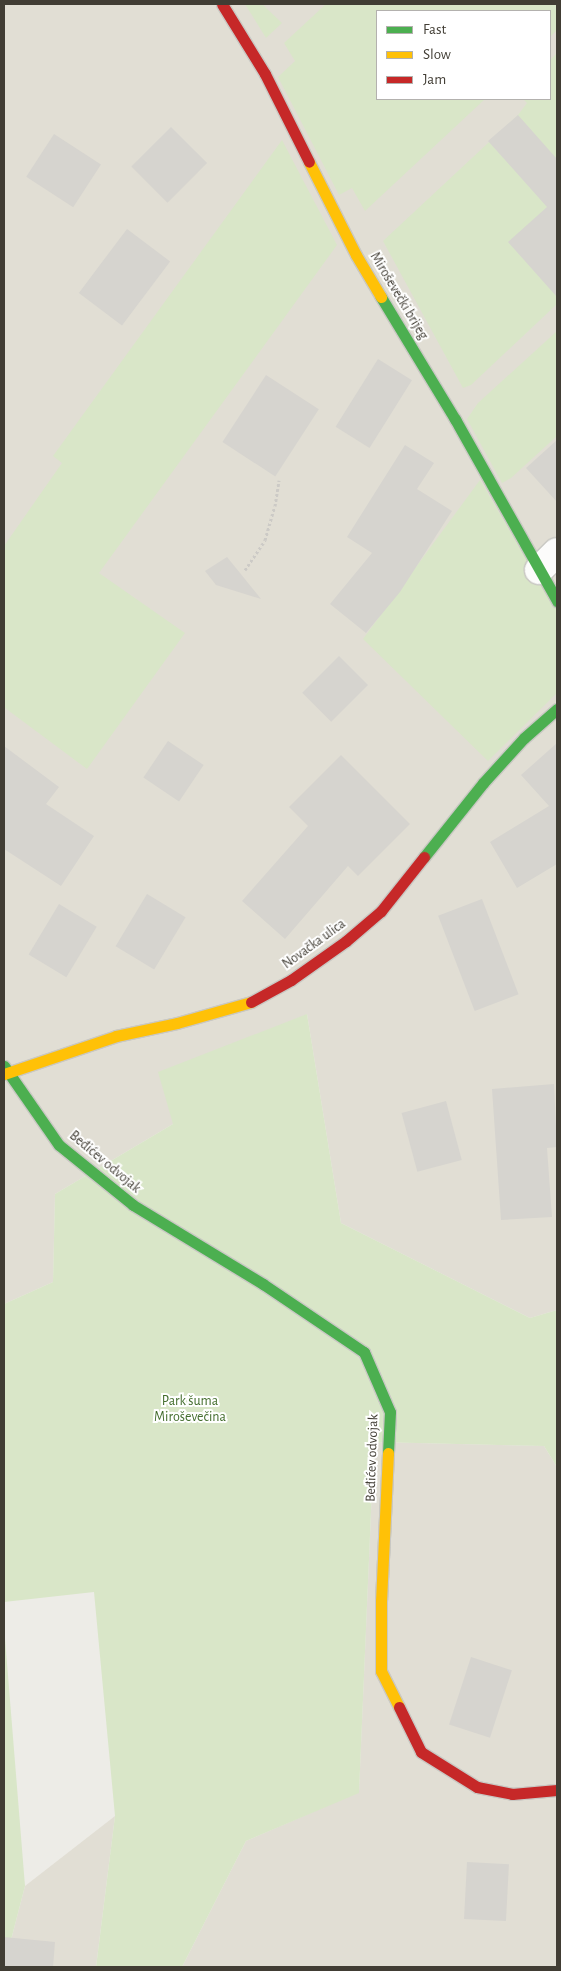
<!DOCTYPE html>
<meta charset="utf-8">
<style>
body{margin:0}
#map{position:relative;width:561px;height:1971px;overflow:hidden;background:#edece7;font-family:"Alegreya Sans",sans-serif}
div>[style]{position:absolute}
.residential>*{inset:0;background:#e1ded4}
.green>*{inset:0;background:#d9e6c8}
.building>*{inset:0;background:#d6d4cf;transform-origin:0 0}
.path>*{height:3px;margin-top:-1.5px;transform-origin:0;background:repeating-linear-gradient(90deg,#cccac6 0 2.5px,transparent 0 5px)}
.roads{filter:drop-shadow(1px 0 #c9c8c3) drop-shadow(-1px 0 #c9c8c3) drop-shadow(0 1px #c9c8c3) drop-shadow(0 -1px #c9c8c3)}
.street>*{height:28px;margin:-14px;padding:0 14px;transform-origin:14px;border-radius:14px;background:#fcfcfb}
.fast>*{height:11px;margin:-5.5px;padding:0 5.5px;transform-origin:5.5px;border-radius:5.5px;background:#4caf50}
.slow>*{height:11px;margin:-5.5px;padding:0 5.5px;transform-origin:5.5px;border-radius:5.5px;background:#ffc107}
.jam>*{height:11px;margin:-5.5px;padding:0 5.5px;transform-origin:5.5px;border-radius:5.5px;background:#c62828}
span{translate:-50% -50%;white-space:nowrap;text-align:center;line-height:1.15;-webkit-text-stroke:4px #fff;paint-order:stroke}
.street-label{font-size:14px;color:#413d34}
.park-label{font-size:14px;color:#436d2d}
.frame{position:absolute;inset:0;border:5px solid #413d34;pointer-events:none}
.legend{position:absolute;left:376px;top:10px;width:175px;height:90px;box-sizing:border-box;background:#fff;border:1px solid #b3b1ae;margin:0;padding:6px 9px;list-style:none;font-size:15px;color:#413d34}
.legend li{display:flex;align-items:center;gap:10px;height:25px}
.legend b{width:25px;border:1px solid #b3b1ae}
</style>
<div id="map">
<div class="residential">
<i style="clip-path:polygon(evenodd,4px 4px,557px 4px,557px 1310px,530px 1318px,341px 1223px,307px 1014px,173px 1124px,55px 1194px,53px 1282px,4px 1304px,4px 4px,377px 11px,550px 11px,550px 99px,377px 99px,377px 11px)"></i>
<i style="clip-path:polygon(374px 1442px,544px 1446px,557px 1467px,557px 1967px,182px 1967px,246px 1841px,359px 1792px)"></i>
<i style="clip-path:polygon(115px 1816px,96px 1967px,4px 1967px,25px 1886px)"></i>
</div>
<div class="green">
<i style="clip-path:polygon(245px 4px,262px 4px,282px 23px,266px 38px)"></i>
<i style="clip-path:polygon(326px 4px,557px 4px,557px 30px,550px 37px,550px 11px,377px 11px,377px 99px,485px 99px,365px 211px,352px 188px,339px 195px,278px 77px,295px 61px,284px 43px)"></i>
<i style="clip-path:polygon(557px 53px,557px 304px,471px 385px,463px 388px,383px 241px,518px 115px,527px 103px,523px 99px,550px 99px,550px 60px)"></i>
<i style="clip-path:polygon(282px 140px,337px 245px,99px 573px,185px 633px,87px 769px,5px 708px,4px 709px,4px 546px,62px 463px,53px 456px)"></i>
<i style="clip-path:polygon(557px 331px,557px 436px,511px 478px,502px 483px,467px 419px,478px 403px)"></i>
<i style="clip-path:polygon(480px 480px,557px 611px,557px 693px,488px 761px,363px 639px)"></i>
<i style="clip-path:polygon(307px 1014px,341px 1223px,530px 1318px,557px 1310px,557px 1467px,544px 1446px,374px 1442px,359px 1793px,246px 1841px,182px 1967px,96px 1967px,115px 1816px,94px 1592px,4px 1602px,4px 1304px,53px 1282px,55px 1194px,173px 1124px,158px 1072px)"></i>
<i style="clip-path:polygon(4px 1626px,25px 1886px,4px 1967px)"></i>
</div>
<div class="building">
<i style="clip-path:polygon(518px 115px,557px 159px,557px 297px,508px 242px,547px 207px,488px 141px)"></i>
<i style="left:171px;top:127px;width:51px;height:56px;rotate:45deg"></i>
<i style="left:54px;top:134px;width:56px;height:51px;rotate:33deg"></i>
<i style="left:127px;top:229px;width:54px;height:80px;rotate:37deg"></i>
<i style="left:378px;top:359px;width:40px;height:80px;rotate:32deg"></i>
<i style="left:266px;top:375px;width:63px;height:80px;rotate:33deg"></i>
<i style="clip-path:polygon(557px 440px,557px 502px,526px 468px)"></i>
<i style="clip-path:polygon(405px 445px,434px 463px,417px 489px,452px 511px,400px 592px,366px 633px,330px 604px,372px 553px,347px 537px)"></i>
<i style="clip-path:polygon(227px 557px,261px 599px,216px 585px,205px 571px)"></i>
<i style="left:339px;top:656px;width:41px;height:52px;rotate:45deg"></i>
<i style="left:168px;top:741px;width:43px;height:44px;rotate:34deg"></i>
<i style="clip-path:polygon(557px 743px,557px 864px,517px 888px,490px 842px,549px 806px,521px 775px)"></i>
<i style="clip-path:polygon(4px 746px,59px 787px,46px 804px,94px 836px,61px 886px,4px 849px)"></i>
<i style="clip-path:polygon(341px 755px,410px 824px,358px 876px,348px 866px,285px 939px,242px 901px,308px 826px,289px 807px)"></i>
<i style="left:147px;top:894px;width:45px;height:61px;rotate:31deg"></i>
<i style="left:482px;top:899px;width:102px;height:47px;rotate:69deg"></i>
<i style="left:59px;top:904px;width:44px;height:59px;rotate:31deg"></i>
<i style="clip-path:polygon(554px 1084px,557px 1147px,547px 1148px,552px 1217px,501px 1220px,492px 1089px)"></i>
<i style="left:446px;top:1101px;width:61px;height:46px;rotate:75deg"></i>
<i style="left:471px;top:1657px;width:43px;height:71px;rotate:18deg"></i>
<i style="left:467px;top:1862px;width:42px;height:57px;rotate:3deg"></i>
<i style="clip-path:polygon(4px 1937px,55px 1942px,53px 1967px,4px 1967px)"></i>
</div>
<div class="path">
<i style="left:245px;top:570px;width:36px;rotate:-56deg"></i>
<i style="left:265px;top:540px;width:35px;rotate:-74deg"></i>
<i style="left:275px;top:506px;width:26px;rotate:-81deg"></i>
</div>
<div class="roads">
<div class="street">
<i style="left:539px;top:570px;width:25px;rotate:-45deg"></i>
</div>
<div class="fast">
<i style="left:381px;top:297px;width:143px;rotate:58.8deg"></i>
<i style="left:455px;top:419px;width:209px;rotate:60.7deg"></i>
<i style="left:424px;top:857px;width:95px;rotate:-51.4deg"></i>
<i style="left:483px;top:783px;width:61px;rotate:-47.7deg"></i>
<i style="left:524px;top:738px;width:44px;rotate:-41.3deg"></i>
<i style="left:4px;top:1066px;width:96px;rotate:55.2deg"></i>
<i style="left:59px;top:1145px;width:95px;rotate:39deg"></i>
<i style="left:133px;top:1205px;width:152px;rotate:31.3deg"></i>
<i style="left:263px;top:1284px;width:122px;rotate:34deg"></i>
<i style="left:364px;top:1352px;width:65px;rotate:66.6deg"></i>
<i style="left:390px;top:1412px;width:41px;rotate:92.8deg"></i>
</div>
<div class="slow">
<i style="left:309px;top:162px;width:104px;rotate:63.2deg"></i>
<i style="left:356px;top:255px;width:49px;rotate:59.2deg"></i>
<i style="left:4px;top:1074px;width:118px;rotate:-18.7deg"></i>
<i style="left:116px;top:1036px;width:62px;rotate:-12deg"></i>
<i style="left:177px;top:1023px;width:77px;rotate:-15.8deg"></i>
<i style="left:388px;top:1453px;width:148px;rotate:92.7deg"></i>
<i style="left:381px;top:1601px;width:70px;rotate:90deg"></i>
<i style="left:381px;top:1671px;width:40px;rotate:63.4deg"></i>
</div>
<div class="jam">
<i style="left:222px;top:4px;width:82px;rotate:58.4deg"></i>
<i style="left:265px;top:74px;width:98px;rotate:63.4deg"></i>
<i style="left:251px;top:1002px;width:46px;rotate:-28.8deg"></i>
<i style="left:291px;top:980px;width:67px;rotate:-35.3deg"></i>
<i style="left:346px;top:941px;width:46px;rotate:-40.6deg"></i>
<i style="left:381px;top:911px;width:69px;rotate:-51.5deg"></i>
<i style="left:399px;top:1707px;width:50px;rotate:63.9deg"></i>
<i style="left:421px;top:1752px;width:66px;rotate:32deg"></i>
<i style="left:477px;top:1787px;width:36px;rotate:11deg"></i>
<i style="left:512px;top:1794px;width:45px;rotate:-5.1deg"></i>
</div>
</div>
<div class="street-label">
<span style="left:399px;top:296px;rotate:59deg">Miroševečki brijeg</span>
<span style="left:314px;top:944px;rotate:-36deg">Novačka ulica</span>
<span style="left:105px;top:1162px;rotate:40deg">Beđićev odvojak</span>
<span style="left:372px;top:1458px;rotate:-88deg">Beđićev odvojak</span>
</div>
<div class="park-label">
<span style="left:190px;top:1409px">Park šuma<br>Miroševečina</span>
</div>
<div class="frame"></div>
<ul class="legend">
<li><b style="height:6px;background:#4caf50"></b>Fast</li>
<li><b style="height:6px;background:#ffc107"></b>Slow</li>
<li><b style="height:6px;background:#c62828"></b>Jam</li>
</ul>
</div>
